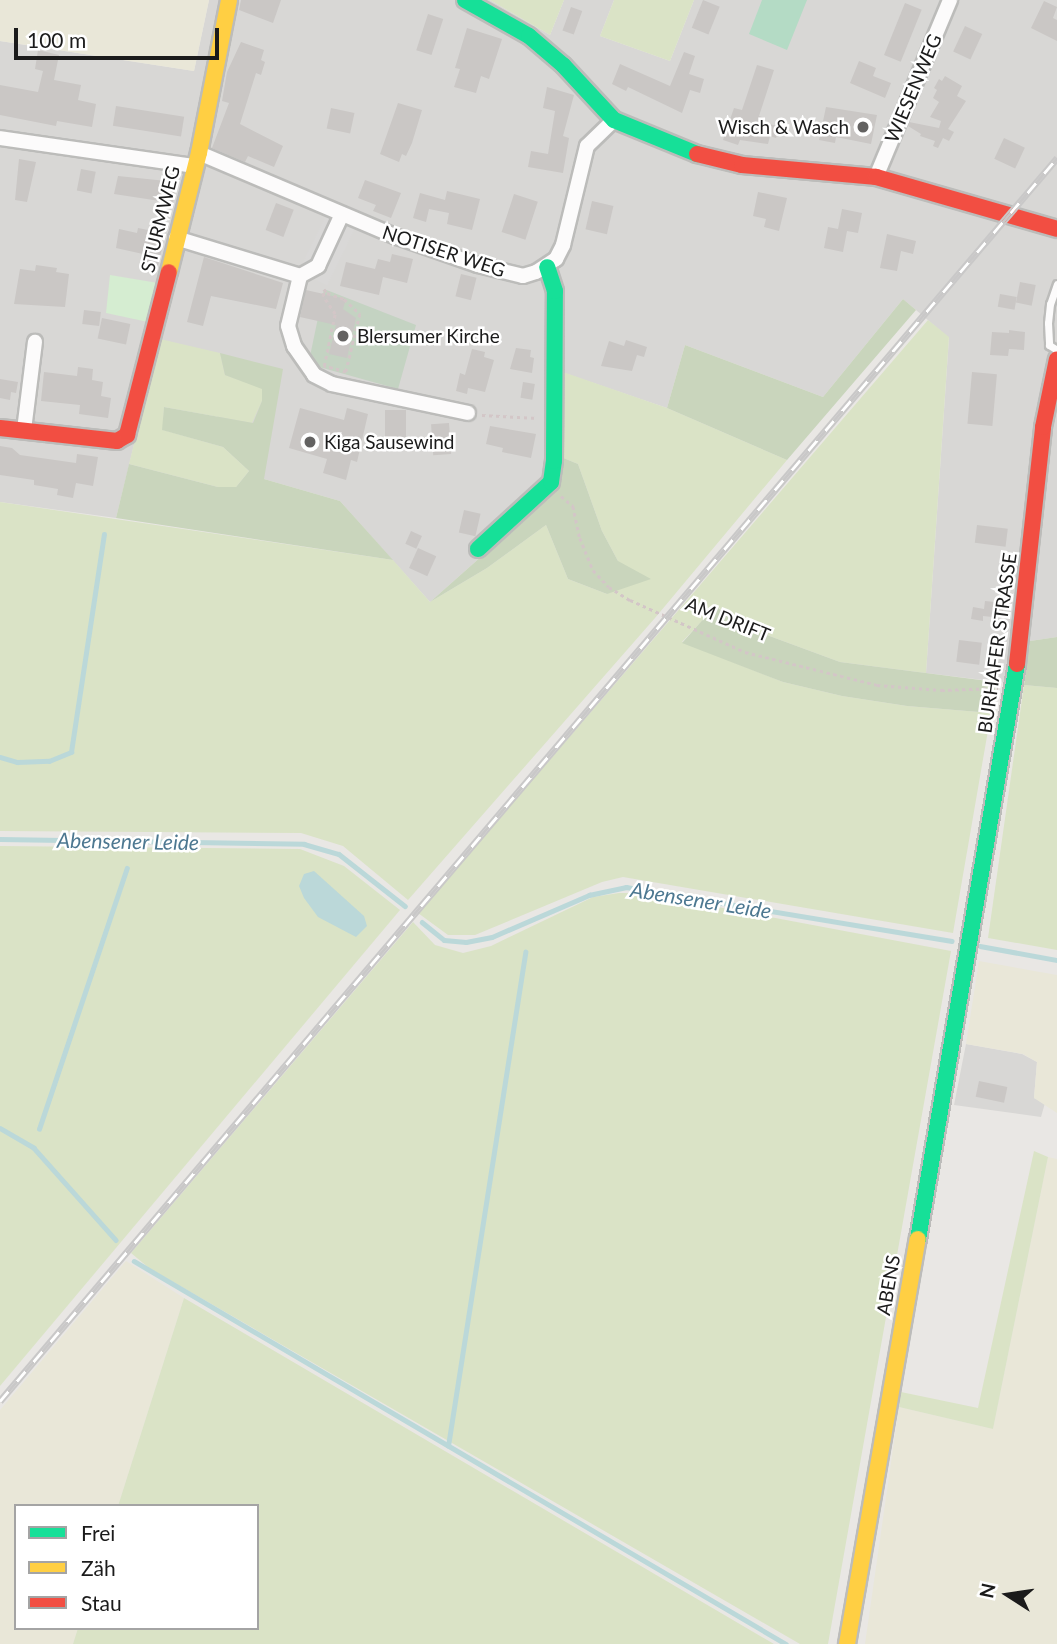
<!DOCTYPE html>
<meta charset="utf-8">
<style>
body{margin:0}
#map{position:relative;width:1057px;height:1644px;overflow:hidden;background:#e9e7e4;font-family:Lato,sans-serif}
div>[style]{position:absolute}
.residential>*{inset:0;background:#d8d7d5}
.farmland>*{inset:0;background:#e9e7d8}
.grass>*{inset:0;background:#dae3c6}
.forest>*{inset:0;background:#c9d5bc}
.cemetery>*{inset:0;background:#c4d3c2}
.park>*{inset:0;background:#d5edd1}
.pitch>*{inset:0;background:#b4dbc5}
.parking>*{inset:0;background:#d9d8d7;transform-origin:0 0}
.water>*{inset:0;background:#bbd8d9}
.stream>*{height:4.5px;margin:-2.25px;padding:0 2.25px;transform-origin:2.25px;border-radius:2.25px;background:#bbd8d9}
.building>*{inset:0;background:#cac7c5;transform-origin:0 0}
.path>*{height:2.5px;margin-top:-1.25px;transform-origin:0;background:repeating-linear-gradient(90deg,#d3c6c7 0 3.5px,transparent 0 7px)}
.roads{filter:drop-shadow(2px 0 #bcbcba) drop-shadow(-2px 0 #bcbcba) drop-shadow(0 2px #bcbcba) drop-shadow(0 -2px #bcbcba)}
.lane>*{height:7px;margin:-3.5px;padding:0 3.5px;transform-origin:3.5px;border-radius:3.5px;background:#fcfbfb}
.street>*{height:14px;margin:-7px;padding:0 7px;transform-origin:7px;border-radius:7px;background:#fcfbfb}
.fast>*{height:16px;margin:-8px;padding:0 8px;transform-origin:8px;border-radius:8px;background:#16e098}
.slow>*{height:16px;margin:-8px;padding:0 8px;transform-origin:8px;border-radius:8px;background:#ffcf43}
.jam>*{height:16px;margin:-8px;padding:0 8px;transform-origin:8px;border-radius:8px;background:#f24e42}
.rail>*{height:7px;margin-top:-3.5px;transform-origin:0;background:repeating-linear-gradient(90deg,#fff 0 13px,#c9c8c8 0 26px);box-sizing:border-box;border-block:2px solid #c9c8c8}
.dots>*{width:19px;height:19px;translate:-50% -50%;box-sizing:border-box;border:4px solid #fff;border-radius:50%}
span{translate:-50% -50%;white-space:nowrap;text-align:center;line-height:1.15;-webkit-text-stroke:5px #fff;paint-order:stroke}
.street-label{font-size:19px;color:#1b1b1b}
.poi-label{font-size:19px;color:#1b1b1b}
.right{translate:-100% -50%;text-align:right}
.left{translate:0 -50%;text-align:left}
.water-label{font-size:21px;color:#4d7891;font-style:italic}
.legend{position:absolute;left:14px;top:1504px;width:245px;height:126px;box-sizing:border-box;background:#fff;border:2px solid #a4a4a4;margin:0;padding:9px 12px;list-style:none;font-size:21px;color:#1b1b1b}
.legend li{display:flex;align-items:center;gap:14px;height:35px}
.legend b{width:35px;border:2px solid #a4a4a4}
.north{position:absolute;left:973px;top:1560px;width:70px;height:70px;-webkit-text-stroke:5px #fff;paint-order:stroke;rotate:282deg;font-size:19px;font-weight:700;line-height:28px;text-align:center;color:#1b1b1b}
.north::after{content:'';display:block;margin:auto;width:24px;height:32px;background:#1b1b1b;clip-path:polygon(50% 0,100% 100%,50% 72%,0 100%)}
.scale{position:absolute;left:14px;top:28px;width:205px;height:32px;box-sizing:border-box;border:4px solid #1b1b1b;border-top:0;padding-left:9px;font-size:21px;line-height:24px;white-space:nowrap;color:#1b1b1b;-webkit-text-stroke:5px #fff;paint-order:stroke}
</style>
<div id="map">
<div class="residential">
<i style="clip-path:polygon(209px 0,490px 0,550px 35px,564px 0,614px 0,600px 36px,670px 61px,694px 0,1057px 0,1057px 637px,1030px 641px,1024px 685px,926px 673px,949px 338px,903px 299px,823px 397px,685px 345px,667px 408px,564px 373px,544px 501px,430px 602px,340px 501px,264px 479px,160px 339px,116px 518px,0 502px,0 41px,194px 71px)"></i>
<i style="clip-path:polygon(966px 1044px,1022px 1054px,1037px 1062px,1034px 1098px,1045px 1103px,1041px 1117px,954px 1105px)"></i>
</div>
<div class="farmland">
<i style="clip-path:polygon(0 0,209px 0,194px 71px,0 41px)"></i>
<i style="clip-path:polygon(979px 961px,1057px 975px,1057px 1113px,1034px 1098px,1037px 1062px,1023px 1054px,966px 1044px)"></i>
<i style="clip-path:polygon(1048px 1157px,1057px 1159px,1057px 1644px,865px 1644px,899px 1407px,993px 1429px)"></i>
<i style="clip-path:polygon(126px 1261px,184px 1298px,118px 1506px,16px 1506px,16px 1628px,78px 1628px,73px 1644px,0 1644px,0 1410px)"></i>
</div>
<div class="grass">
<i style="clip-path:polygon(490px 0,564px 0,550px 35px)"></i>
<i style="clip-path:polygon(614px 0,694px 0,670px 61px,600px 36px)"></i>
<i style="clip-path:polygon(928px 320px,949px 337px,926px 673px,840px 662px,748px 628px,716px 606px,682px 642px,783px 682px,842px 696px,907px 706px,991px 713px,953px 933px,623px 877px,602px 882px,475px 935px,448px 935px,418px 913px)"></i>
<i style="clip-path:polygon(160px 339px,220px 353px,225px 375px,262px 388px,262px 401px,252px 423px,164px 407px,163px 430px,223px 447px,249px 471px,236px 487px,218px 487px,129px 464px)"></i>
<i style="clip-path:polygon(563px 372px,667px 408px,787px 460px,655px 618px,408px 900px,343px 846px,301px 833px,0 831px,0 502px,393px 560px,430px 602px,487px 568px,546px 525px,568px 579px,607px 594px,618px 561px,602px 531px,578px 464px,561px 457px)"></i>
<i style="clip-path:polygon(1024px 685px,1057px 688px,1057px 950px,988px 938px)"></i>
<i style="clip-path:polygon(0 846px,300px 849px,344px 866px,400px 910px,0 1386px)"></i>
<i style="clip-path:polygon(619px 893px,643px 893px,951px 951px,828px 1644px,800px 1644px,149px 1268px,131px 1253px,413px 922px,435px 945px,463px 953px,491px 946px,593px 897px)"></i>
<i style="clip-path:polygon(1034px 1151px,1048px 1157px,993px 1429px,899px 1407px,901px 1392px,978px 1408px)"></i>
<i style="clip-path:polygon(184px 1298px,774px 1644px,73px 1644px,78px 1628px,257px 1628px,257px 1506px,118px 1506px)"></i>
</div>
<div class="forest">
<i style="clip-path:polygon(903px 299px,916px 310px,787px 460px,667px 408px,685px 345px,823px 397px)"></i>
<i style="clip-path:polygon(220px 353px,283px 369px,264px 479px,340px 501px,393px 560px,116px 518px,129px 464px,218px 487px,236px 487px,249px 471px,223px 447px,162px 430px,164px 407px,253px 423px,262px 401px,262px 389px,225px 375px)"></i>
<i style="clip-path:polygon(561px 457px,578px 464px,602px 531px,618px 561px,651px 579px,607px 594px,568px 579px,546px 525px,487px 568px,430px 602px,544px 501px)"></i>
<i style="clip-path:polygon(715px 606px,748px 628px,840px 662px,996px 682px,991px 713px,907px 706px,842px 696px,783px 682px,682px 643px)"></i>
<i style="clip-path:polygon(1057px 637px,1057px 688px,1024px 685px,1030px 641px)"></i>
</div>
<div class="cemetery">
<i style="clip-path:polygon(324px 289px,416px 325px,398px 389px,312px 365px,309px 361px)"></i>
</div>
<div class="park">
<i style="clip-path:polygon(110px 275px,158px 283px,148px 322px,106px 313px)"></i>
</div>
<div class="pitch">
<i style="clip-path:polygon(762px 0,807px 0,787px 50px,749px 34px)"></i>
</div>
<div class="parking">
<i style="left:327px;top:213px;width:32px;height:65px;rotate:26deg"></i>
</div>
<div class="water">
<i style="clip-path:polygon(314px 871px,364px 916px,367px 926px,356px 937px,318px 917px,304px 898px,299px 886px,304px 874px)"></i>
</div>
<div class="stream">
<i style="left:0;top:757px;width:18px;rotate:16deg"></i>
<i style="left:17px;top:762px;width:32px;rotate:-2deg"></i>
<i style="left:49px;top:761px;width:24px;rotate:-22deg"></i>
<i style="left:71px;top:752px;width:220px;rotate:-81.4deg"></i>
<i style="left:0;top:839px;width:304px;rotate:0.9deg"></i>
<i style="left:304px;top:844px;width:36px;rotate:16deg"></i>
<i style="left:339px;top:854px;width:84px;rotate:38.2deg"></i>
<i style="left:422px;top:922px;width:28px;rotate:39deg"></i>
<i style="left:444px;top:940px;width:22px;rotate:5deg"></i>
<i style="left:466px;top:942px;width:26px;rotate:-11deg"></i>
<i style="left:492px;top:937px;width:106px;rotate:-23.4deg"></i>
<i style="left:589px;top:895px;width:38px;rotate:-12deg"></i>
<i style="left:626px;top:887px;width:330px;rotate:9.4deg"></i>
<i style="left:980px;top:946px;width:78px;rotate:10.3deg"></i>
<i style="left:0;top:1128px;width:39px;rotate:30deg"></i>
<i style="left:34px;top:1148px;width:123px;rotate:48.3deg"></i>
<i style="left:39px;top:1129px;width:275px;rotate:-71.4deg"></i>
<i style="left:134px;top:1261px;width:756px;rotate:30.43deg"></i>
<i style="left:448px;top:1446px;width:500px;rotate:-81.1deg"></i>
</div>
<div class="building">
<i style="clip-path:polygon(241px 0,281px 0,273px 23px,239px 10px)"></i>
<i style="left:703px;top:0;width:18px;height:30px;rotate:22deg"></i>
<i style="clip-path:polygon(1044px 1px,1057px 7px,1053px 18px,1057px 20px,1057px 41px,1031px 28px)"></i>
<i style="left:905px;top:3px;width:18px;height:56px;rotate:22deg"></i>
<i style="left:571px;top:7px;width:12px;height:25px;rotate:20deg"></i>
<i style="left:428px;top:14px;width:16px;height:38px;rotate:18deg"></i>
<i style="left:965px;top:26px;width:19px;height:28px;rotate:25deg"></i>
<i style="clip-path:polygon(467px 28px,502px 39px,489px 79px,481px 76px,476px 93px,454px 87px,460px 69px,455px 68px)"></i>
<i style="clip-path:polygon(241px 42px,264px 50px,261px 60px,265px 62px,261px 75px,256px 73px,240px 124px,283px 146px,274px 167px,248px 156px,245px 162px,212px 148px,229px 103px,222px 101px,227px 72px)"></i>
<i style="clip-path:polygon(38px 50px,59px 55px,54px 80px,81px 85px,78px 100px,96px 104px,92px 127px,57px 121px,56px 126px,0 115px,0 85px,38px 92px,43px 71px,35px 69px)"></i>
<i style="clip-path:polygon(684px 52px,695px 56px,689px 74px,704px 79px,700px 93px,690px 90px,682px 113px,628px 87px,626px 91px,612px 84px,620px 64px,670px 86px)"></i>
<i style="clip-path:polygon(859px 61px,876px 68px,873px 76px,891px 83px,885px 98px,850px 83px)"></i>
<i style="clip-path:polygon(757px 65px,774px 70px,759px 116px,765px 118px,763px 122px,780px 127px,776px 138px,770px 136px,768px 144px,740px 140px,738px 145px,723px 140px,734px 108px,742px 110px)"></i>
<i style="clip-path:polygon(945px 76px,962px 86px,957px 96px,966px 101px,948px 129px,954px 132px,949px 141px,943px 138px,938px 148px,933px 146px,935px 141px,920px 136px,921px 134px,908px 126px,909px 122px,939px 128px,941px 121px,930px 117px,939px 102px,933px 98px,937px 90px,934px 88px,939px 79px,942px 81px)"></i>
<i style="clip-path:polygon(547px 87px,574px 95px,563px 136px,569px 138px,563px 173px,528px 167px,531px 151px,548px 154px,555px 111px,543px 108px)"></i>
<i style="clip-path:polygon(398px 103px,422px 110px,412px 143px,406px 156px,402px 154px,399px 162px,380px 154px)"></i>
<i style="left:116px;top:106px;width:69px;height:20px;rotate:9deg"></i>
<i style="clip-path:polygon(826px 107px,877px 115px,871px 144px,836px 137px,835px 143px,819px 140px)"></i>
<i style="left:331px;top:108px;width:24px;height:21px;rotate:12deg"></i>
<i style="left:1004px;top:138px;width:23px;height:23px;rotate:25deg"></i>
<i style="clip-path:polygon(19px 159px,36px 162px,27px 202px,15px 200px)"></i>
<i style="left:81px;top:169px;width:15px;height:22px;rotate:11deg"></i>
<i style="clip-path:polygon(118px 176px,176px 182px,173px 203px,114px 194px)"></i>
<i style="clip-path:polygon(365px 180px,401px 193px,391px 218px,373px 211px,376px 205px,358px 198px)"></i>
<i style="clip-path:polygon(447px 191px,480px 199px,472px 230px,447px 224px,449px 213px,429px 209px,426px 222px,413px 218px,420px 193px,445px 200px)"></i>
<i style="clip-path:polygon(758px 192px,787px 198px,779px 231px,764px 227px,766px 219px,753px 216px)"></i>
<i style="left:514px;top:194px;width:25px;height:40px;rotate:18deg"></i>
<i style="left:592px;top:201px;width:22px;height:29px;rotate:13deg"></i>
<i style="left:276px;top:203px;width:19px;height:29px;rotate:21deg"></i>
<i style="clip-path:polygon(842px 209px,862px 213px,858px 233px,847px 231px,843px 252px,824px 248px,828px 227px,838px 229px)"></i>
<i style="clip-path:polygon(138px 228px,158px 232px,155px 247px,162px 248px,158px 266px,141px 262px,143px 254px,116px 248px,119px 229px,137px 233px)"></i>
<i style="clip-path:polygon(887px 234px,916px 241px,913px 254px,901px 251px,897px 271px,880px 268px)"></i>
<i style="clip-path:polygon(392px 254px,413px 259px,407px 283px,383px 277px,379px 295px,340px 286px,346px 262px,375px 269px,378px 259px,390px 262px)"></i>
<i style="clip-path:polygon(204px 257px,283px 283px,276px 309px,211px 296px,203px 326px,187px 322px)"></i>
<i style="clip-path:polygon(36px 265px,57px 268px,56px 272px,69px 274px,65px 307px,14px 304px,20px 269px,35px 271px)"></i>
<i style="left:461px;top:274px;width:16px;height:23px;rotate:14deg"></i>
<i style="left:1020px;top:282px;width:16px;height:21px;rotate:11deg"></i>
<i style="clip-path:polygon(306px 290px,346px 299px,343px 309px,356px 318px,347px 358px,329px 354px,336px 325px,300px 317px)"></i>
<i style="left:1000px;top:294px;width:17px;height:13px;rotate:10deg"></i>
<i style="left:84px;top:310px;width:17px;height:14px;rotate:7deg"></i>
<i style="left:102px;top:318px;width:29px;height:21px;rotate:12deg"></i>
<i style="clip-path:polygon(1009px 330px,1025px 332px,1024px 350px,1009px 349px,1008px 356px,990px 355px,992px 332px,1009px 333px)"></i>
<i style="clip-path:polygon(626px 340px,647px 347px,644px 357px,637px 355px,632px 371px,601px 366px,609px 341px,624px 346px)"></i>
<i style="clip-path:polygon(516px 348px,531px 350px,530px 357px,534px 358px,532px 373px,510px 369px)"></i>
<i style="clip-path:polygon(472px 349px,485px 352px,484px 357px,494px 360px,485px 392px,468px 388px,467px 394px,456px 391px,460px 373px,465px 375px)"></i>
<i style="clip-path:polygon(78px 367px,93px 369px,92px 380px,103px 382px,101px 396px,111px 398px,108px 418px,79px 414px,80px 405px,41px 401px,44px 372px,77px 376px)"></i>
<i style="left:972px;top:372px;width:25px;height:52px;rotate:5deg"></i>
<i style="clip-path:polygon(0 379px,18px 382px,16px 393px,11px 392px,10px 400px,0 398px)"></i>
<i style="left:523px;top:382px;width:12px;height:16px;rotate:9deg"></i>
<i style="clip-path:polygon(300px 408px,344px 420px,347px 408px,368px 414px,357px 462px,351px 460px,346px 480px,323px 473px,327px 459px,289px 448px)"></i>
<i style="left:385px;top:410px;width:21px;height:27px"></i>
<i style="left:449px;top:423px;width:31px;height:18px;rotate:86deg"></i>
<i style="clip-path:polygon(490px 426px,536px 434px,531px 458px,502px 452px,503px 448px,486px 444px)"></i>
<i style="clip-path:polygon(0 446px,12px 448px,20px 455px,76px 463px,77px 454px,98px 457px,93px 486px,76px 483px,73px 498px,57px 495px,58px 489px,34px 485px,34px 480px,0 475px)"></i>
<i style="left:464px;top:510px;width:17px;height:23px;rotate:13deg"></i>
<i style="left:977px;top:525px;width:31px;height:18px;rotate:7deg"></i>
<i style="left:411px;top:531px;width:12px;height:14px;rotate:24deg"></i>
<i style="left:418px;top:548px;width:20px;height:22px;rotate:24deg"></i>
<i style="clip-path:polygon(985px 601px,1004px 603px,1002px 618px,983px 616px,983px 621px,971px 619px,973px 607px,984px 609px)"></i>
<i style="left:959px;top:640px;width:23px;height:22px;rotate:7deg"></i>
<i style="left:979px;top:1081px;width:29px;height:16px;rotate:12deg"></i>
</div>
<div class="path">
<i style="left:324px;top:289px;width:5px;rotate:53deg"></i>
<i style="left:327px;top:293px;width:18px;rotate:19deg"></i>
<i style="left:344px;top:299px;width:22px;rotate:43deg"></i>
<i style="left:360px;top:314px;width:60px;rotate:103.6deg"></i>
<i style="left:346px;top:372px;width:23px;rotate:-165deg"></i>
<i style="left:324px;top:366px;width:53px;rotate:-78.1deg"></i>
<i style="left:335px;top:314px;width:22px;rotate:-124deg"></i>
<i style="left:323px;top:296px;width:7px;rotate:-82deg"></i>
<i style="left:482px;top:415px;width:56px;rotate:3.1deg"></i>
<i style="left:561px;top:496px;width:16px;rotate:40deg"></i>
<i style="left:573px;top:506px;width:33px;rotate:78deg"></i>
<i style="left:580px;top:538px;width:35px;rotate:68deg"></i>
<i style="left:593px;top:570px;width:23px;rotate:47deg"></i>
<i style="left:609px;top:587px;width:25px;rotate:32deg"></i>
<i style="left:630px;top:600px;width:126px;rotate:24.3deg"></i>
<i style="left:745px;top:652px;width:136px;rotate:14deg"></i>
<i style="left:877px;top:685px;width:64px;rotate:4.5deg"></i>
<i style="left:941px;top:690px;width:57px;rotate:-2deg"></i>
</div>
<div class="roads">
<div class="lane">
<i style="left:1057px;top:284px;width:21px;rotate:109deg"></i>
<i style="left:1050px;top:304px;width:19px;rotate:96deg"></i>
<i style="left:1048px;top:323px;width:22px;rotate:87deg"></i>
<i style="left:1049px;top:345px;width:9px;rotate:32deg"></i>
</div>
<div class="street">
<i style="left:0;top:138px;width:197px;rotate:8.2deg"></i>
<i style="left:199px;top:153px;width:215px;rotate:23deg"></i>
<i style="left:397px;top:237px;width:86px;rotate:19.1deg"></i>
<i style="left:478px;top:265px;width:46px;rotate:13.7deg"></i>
<i style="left:523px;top:276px;width:14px;rotate:-17deg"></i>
<i style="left:536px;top:272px;width:24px;rotate:-33deg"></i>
<i style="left:556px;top:259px;width:16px;rotate:-63deg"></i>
<i style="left:563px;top:245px;width:102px;rotate:-76.4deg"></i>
<i style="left:587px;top:146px;width:37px;rotate:-44deg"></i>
<i style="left:876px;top:177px;width:192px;rotate:-67.3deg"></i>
<i style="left:176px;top:238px;width:130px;rotate:17deg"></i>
<i style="left:300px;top:276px;width:21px;rotate:-29deg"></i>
<i style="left:318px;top:266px;width:57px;rotate:-65.2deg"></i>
<i style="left:300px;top:276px;width:51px;rotate:103.5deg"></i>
<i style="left:288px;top:326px;width:21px;rotate:73deg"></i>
<i style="left:294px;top:346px;width:35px;rotate:55deg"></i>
<i style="left:314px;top:375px;width:20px;rotate:27deg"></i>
<i style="left:332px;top:384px;width:139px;rotate:12deg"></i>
<i style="left:24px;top:430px;width:89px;rotate:-82.9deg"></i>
</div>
<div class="fast">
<i style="left:465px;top:0;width:73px;rotate:29.4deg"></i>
<i style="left:529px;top:36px;width:45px;rotate:40.5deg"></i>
<i style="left:563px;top:65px;width:75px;rotate:47.2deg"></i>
<i style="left:614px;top:120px;width:90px;rotate:22.3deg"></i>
<i style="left:478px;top:549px;width:99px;rotate:-42.5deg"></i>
<i style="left:551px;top:482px;width:21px;rotate:-82deg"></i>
<i style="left:554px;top:461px;width:170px;rotate:-89.7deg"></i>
<i style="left:555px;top:291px;width:25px;rotate:-108deg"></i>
<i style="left:918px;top:1239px;width:583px;rotate:-80.23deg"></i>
</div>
<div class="slow">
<i style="left:169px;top:272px;width:123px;rotate:-75.9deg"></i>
<i style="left:199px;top:153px;width:156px;rotate:-78.9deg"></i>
<i style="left:847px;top:1644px;width:411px;rotate:-80.1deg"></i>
</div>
<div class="jam">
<i style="left:697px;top:154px;width:46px;rotate:13.7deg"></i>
<i style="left:742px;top:165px;width:135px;rotate:5.1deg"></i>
<i style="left:876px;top:177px;width:188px;rotate:16deg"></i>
<i style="left:0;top:428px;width:118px;rotate:6.3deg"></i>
<i style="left:117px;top:441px;width:12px;rotate:-31deg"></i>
<i style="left:127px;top:435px;width:168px;rotate:-75.6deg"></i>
<i style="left:1017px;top:664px;width:238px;rotate:-83.7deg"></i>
<i style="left:1043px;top:427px;width:69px;rotate:-78.4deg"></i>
</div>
</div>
<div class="rail">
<i style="left:0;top:1401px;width:1632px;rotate:-49.62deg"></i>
</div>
<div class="dots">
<i style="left:863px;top:127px;background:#636261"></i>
<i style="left:343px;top:336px;background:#636261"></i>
<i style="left:310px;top:442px;background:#636261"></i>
</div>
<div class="street-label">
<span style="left:913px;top:88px;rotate:-67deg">WIESENWEG</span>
<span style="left:160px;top:219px;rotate:-76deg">STURMWEG</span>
<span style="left:444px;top:251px;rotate:18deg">NOTISER WEG</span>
<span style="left:728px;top:619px;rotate:22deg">AM DRIFT</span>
<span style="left:997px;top:643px;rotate:-82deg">BURHAFER STRASSE</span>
<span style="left:888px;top:1285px;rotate:-80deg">ABENS</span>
</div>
<div class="poi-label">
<span class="right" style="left:849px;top:127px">Wisch &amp; Wasch</span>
<span class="left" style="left:357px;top:336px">Blersumer Kirche</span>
<span class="left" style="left:324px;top:442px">Kiga Sausewind</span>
</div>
<div class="water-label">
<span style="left:128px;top:841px;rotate:1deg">Abensener Leide</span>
<span style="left:701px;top:900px;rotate:9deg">Abensener Leide</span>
</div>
<ul class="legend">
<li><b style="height:9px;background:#16e098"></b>Frei</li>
<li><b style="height:9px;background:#ffcf43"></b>Zäh</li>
<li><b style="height:9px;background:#f24e42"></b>Stau</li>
</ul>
<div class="north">N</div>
<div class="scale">100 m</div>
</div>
